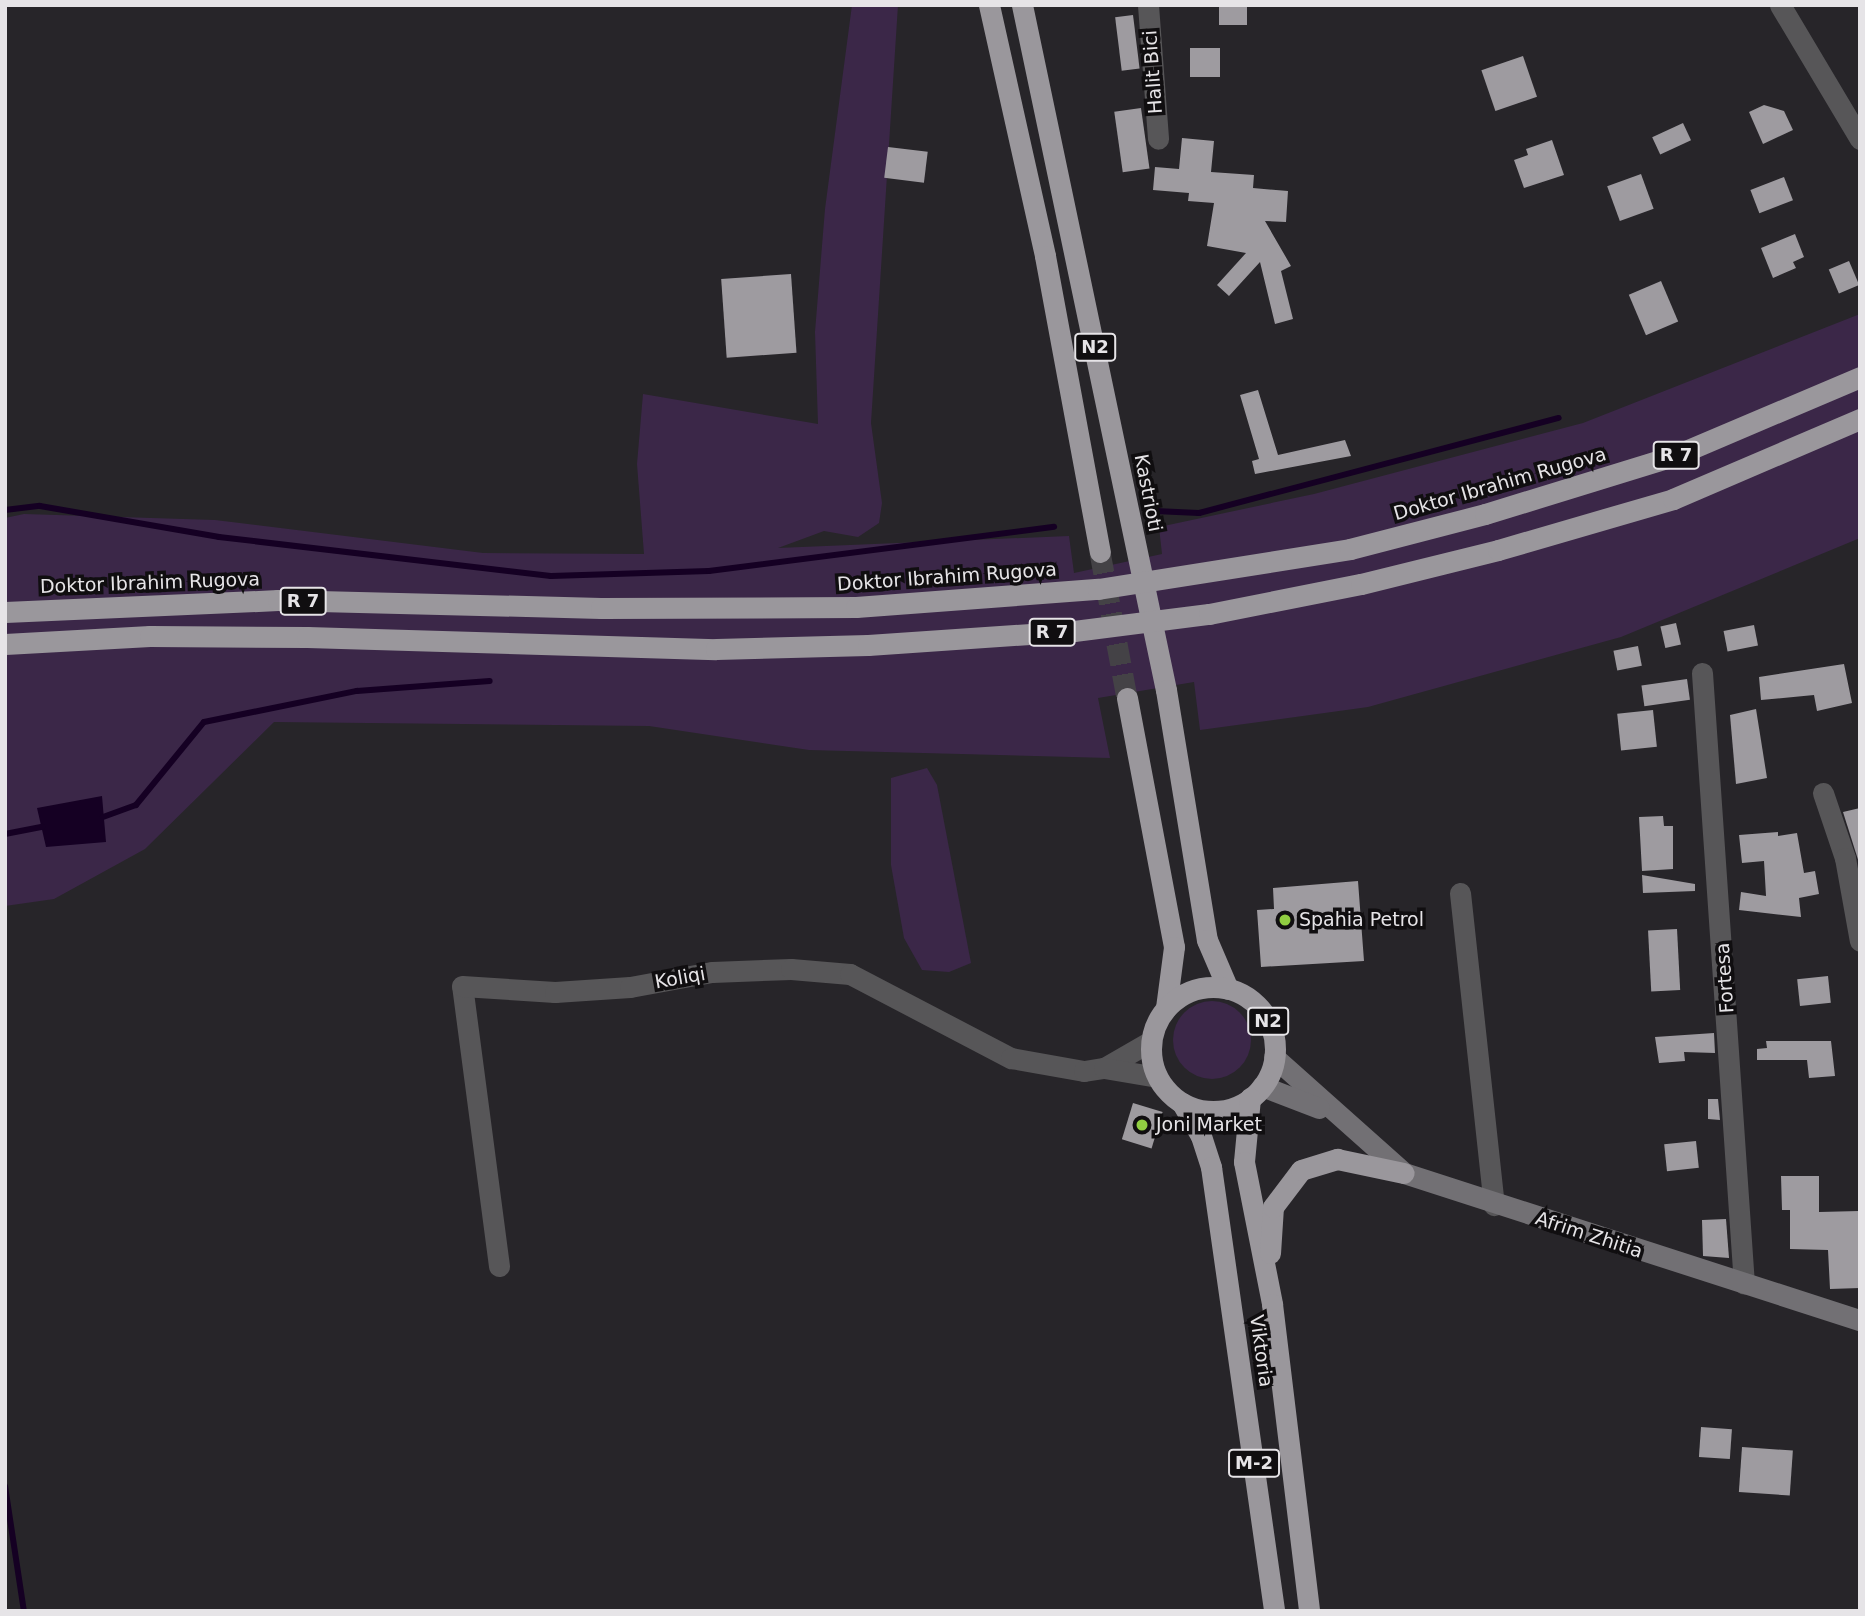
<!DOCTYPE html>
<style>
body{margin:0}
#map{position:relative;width:1865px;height:1616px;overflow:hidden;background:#272529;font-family:"DejaVu Sans",sans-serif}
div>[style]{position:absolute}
.green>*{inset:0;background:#3b2748}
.round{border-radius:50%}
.water>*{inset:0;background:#150023}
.stream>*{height:6px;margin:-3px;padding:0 3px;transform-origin:3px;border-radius:3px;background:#150023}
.building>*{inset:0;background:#9e9ba0;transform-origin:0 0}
.highway-tunnel>*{height:21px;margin-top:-10.5px;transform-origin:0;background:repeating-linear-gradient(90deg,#444246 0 21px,transparent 0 31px)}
.street>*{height:21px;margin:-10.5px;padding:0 10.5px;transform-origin:10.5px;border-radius:10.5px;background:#575658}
.secondary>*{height:21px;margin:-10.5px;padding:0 10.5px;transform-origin:10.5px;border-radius:10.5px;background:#727074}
.highway>*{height:21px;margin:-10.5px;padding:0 10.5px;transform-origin:10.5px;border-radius:10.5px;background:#9a979c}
.highway>.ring{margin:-10.5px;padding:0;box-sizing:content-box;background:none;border:21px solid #9a979c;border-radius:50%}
.dots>*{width:19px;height:19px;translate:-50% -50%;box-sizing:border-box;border:4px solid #100e10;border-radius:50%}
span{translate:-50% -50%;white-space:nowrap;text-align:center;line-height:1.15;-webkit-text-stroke:7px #100e10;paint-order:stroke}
.shield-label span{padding:2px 5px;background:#100e10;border:2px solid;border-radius:5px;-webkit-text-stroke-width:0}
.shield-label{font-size:18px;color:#e6e4e7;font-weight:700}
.street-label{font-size:19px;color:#e6e4e7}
.poi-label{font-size:19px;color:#e6e4e7}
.left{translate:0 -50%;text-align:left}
.frame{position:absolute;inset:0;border:7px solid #e6e4e7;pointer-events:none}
</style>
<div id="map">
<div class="green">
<i style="clip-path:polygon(852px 5px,898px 5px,871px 423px,882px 503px,879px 523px,858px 537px,824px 531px,778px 548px,1069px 536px,1074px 573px,1162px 554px,1159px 527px,1314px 494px,1583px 423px,1860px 314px,1860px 538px,1621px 637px,1368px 707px,1200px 730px,1194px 682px,1098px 698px,1110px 758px,809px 750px,649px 726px,274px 722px,145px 849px,54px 899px,5px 906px,5px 518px,24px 514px,215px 520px,483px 553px,644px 554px,637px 464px,643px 394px,818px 424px,815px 332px,825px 209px)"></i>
<i style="clip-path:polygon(927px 768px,937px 785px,971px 963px,949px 972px,922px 970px,904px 938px,891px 865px,891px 778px)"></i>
<i class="round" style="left:1173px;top:1001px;width:78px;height:78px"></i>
</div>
<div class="water">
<i style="clip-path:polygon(102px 796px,106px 842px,46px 847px,37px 808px)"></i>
</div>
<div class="stream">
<i style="left:5px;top:510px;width:35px;rotate:-7deg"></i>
<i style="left:40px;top:506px;width:182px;rotate:9.8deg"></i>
<i style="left:219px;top:537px;width:334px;rotate:6.7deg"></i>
<i style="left:551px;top:576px;width:158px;rotate:-1.8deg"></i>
<i style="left:709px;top:571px;width:348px;rotate:-7.3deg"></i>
<i style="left:1155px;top:511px;width:44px;rotate:2.6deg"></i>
<i style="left:1199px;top:513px;width:372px;rotate:-14.8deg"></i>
<i style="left:103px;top:817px;width:35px;rotate:-20deg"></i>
<i style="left:136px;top:805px;width:107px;rotate:-50.7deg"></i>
<i style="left:204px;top:722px;width:156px;rotate:-11.5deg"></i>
<i style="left:357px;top:691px;width:133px;rotate:-4.3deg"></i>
<i style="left:5px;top:834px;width:38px;rotate:-11deg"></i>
<i style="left:5px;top:1486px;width:126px;rotate:81.4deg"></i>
</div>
<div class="building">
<i style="left:1219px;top:5px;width:28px;height:20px"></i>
<i style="left:1133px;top:15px;width:54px;height:18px;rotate:83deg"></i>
<i style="left:1190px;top:48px;width:30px;height:29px"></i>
<i style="left:1523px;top:56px;width:43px;height:44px;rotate:71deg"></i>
<i style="clip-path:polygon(1764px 105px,1784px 111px,1793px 130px,1763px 144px,1749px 112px)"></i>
<i style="left:1141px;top:108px;width:61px;height:27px;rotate:82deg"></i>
<i style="left:1683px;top:123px;width:19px;height:34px;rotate:65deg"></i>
<i style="clip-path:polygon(1182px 138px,1214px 141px,1211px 172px,1254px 175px,1253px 188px,1288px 191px,1286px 222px,1265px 221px,1291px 266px,1281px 271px,1293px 319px,1275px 324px,1260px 262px,1229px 296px,1217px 285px,1246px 253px,1207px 246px,1214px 203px,1188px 201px,1189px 193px,1153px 190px,1155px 167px,1179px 169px)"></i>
<i style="clip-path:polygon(1552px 140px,1564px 175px,1524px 188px,1514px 160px,1528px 155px,1526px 149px)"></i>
<i style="left:888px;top:147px;width:40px;height:31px;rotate:7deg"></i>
<i style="left:1641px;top:174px;width:37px;height:36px;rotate:70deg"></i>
<i style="left:1784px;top:177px;width:25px;height:36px;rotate:69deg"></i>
<i style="clip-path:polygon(1795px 234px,1804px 257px,1793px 262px,1796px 268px,1773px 278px,1761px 248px)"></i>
<i style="left:1849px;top:261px;width:26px;height:22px;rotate:67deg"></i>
<i style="left:791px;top:274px;width:79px;height:70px;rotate:86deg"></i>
<i style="left:1661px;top:281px;width:44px;height:35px;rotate:67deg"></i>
<i style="clip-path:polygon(1258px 390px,1278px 455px,1345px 440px,1351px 456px,1255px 474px,1252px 461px,1259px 459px,1240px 395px)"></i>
<i style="left:1676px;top:623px;width:22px;height:16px;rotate:77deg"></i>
<i style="left:1754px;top:625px;width:21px;height:31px;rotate:79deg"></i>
<i style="left:1638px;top:646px;width:20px;height:25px;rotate:79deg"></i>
<i style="clip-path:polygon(1844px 664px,1852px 703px,1817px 711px,1814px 695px,1761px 700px,1759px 677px)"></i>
<i style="left:1687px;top:679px;width:21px;height:46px;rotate:82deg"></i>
<i style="clip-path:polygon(1756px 709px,1767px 778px,1736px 784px,1730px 715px)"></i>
<i style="left:1653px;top:710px;width:37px;height:36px;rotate:84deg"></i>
<i style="clip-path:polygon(1860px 808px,1860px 866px,1843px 812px)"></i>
<i style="clip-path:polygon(1663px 816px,1664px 826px,1673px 826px,1673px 869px,1642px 871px,1639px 817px)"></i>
<i style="clip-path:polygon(1778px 832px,1778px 836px,1797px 833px,1804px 873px,1815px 871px,1819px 894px,1799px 898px,1801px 917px,1739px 910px,1741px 892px,1766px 896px,1764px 861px,1742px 863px,1739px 835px)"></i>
<i style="clip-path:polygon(1642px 875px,1695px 884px,1695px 891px,1643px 893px)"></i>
<i style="clip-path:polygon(1358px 881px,1364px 961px,1261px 967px,1257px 910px,1274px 909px,1273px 888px)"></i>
<i style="left:1677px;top:929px;width:61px;height:29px;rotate:87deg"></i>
<i style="left:1828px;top:976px;width:27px;height:31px;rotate:84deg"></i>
<i style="clip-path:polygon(1714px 1033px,1715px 1053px,1684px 1052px,1685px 1061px,1659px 1063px,1655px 1037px)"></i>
<i style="clip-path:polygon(1766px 1041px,1831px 1041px,1835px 1076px,1809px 1078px,1807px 1060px,1757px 1060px,1757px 1049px,1767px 1048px)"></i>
<i style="clip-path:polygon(1708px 1099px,1718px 1099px,1720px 1120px,1708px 1119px)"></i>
<i style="left:1133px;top:1103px;width:31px;height:38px;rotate:17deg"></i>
<i style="left:1696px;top:1141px;width:27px;height:32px;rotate:84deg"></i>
<i style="clip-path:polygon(1781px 1176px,1819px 1176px,1819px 1212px,1859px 1211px,1860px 1288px,1830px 1289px,1828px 1250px,1790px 1249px,1790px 1210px,1782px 1210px)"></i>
<i style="clip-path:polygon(1726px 1219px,1729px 1258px,1703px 1256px,1702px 1220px)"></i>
<i style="left:1701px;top:1427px;width:31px;height:30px;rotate:4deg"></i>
<i style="left:1742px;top:1447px;width:51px;height:45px;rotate:4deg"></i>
</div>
<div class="highway-tunnel">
<i style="left:1100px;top:552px;width:148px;rotate:79.5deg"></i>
</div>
<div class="street">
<i style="left:1148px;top:5px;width:134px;rotate:85.7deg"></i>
<i style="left:1780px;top:5px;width:156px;rotate:59.2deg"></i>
<i style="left:1702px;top:673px;width:612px;rotate:86.07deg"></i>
<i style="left:1823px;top:793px;width:69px;rotate:71.3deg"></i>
<i style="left:1845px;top:858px;width:84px;rotate:79.8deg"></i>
<i style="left:1460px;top:893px;width:314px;rotate:83.8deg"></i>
<i style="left:1104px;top:1068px;width:54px;rotate:-29.9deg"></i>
<i style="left:499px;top:1266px;width:282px;rotate:-97.5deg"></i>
<i style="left:462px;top:986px;width:93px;rotate:3.7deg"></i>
<i style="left:555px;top:992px;width:75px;rotate:-3.8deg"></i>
<i style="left:630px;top:987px;width:83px;rotate:-10.4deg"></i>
<i style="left:712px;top:972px;width:79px;rotate:-2.2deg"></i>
<i style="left:791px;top:969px;width:59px;rotate:4.8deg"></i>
<i style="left:850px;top:974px;width:182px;rotate:27.6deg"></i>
<i style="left:1011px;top:1058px;width:74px;rotate:10.1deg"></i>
<i style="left:1084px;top:1071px;width:20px;rotate:-9deg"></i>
<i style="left:1104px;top:1068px;width:54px;rotate:9.6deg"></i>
</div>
<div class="secondary">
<i style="left:1274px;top:1057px;width:174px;rotate:41.7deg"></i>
<i style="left:1404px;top:1173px;width:479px;rotate:17.9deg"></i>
<i style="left:1262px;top:1086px;width:61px;rotate:21.1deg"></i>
</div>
<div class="highway">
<i style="left:989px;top:5px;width:257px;rotate:77.4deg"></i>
<i style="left:1045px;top:256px;width:301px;rotate:79.5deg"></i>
<i style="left:1022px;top:5px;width:700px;rotate:78.13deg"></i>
<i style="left:1166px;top:690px;width:253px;rotate:80.7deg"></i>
<i style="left:1207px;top:940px;width:53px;rotate:66.8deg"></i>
<i style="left:5px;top:612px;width:273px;rotate:-2.5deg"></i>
<i style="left:278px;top:600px;width:323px;rotate:1.4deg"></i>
<i style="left:601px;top:608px;width:255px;rotate:-0.2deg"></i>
<i style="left:856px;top:607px;width:243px;rotate:-4.3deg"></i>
<i style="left:1098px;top:589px;width:255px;rotate:-9deg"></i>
<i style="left:1350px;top:549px;width:139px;rotate:-14.5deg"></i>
<i style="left:1485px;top:514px;width:198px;rotate:-17.1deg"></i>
<i style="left:1674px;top:456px;width:202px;rotate:-23deg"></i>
<i style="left:5px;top:644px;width:145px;rotate:-3.2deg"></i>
<i style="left:150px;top:636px;width:157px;rotate:0.4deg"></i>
<i style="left:307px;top:637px;width:409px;rotate:1.7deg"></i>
<i style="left:716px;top:649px;width:152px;rotate:-1.5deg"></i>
<i style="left:868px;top:645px;width:206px;rotate:-3.9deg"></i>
<i style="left:1074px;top:631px;width:136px;rotate:-7.2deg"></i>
<i style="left:1209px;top:614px;width:155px;rotate:-11.2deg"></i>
<i style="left:1361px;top:584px;width:141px;rotate:-13.9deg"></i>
<i style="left:1498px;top:550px;width:182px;rotate:-16.2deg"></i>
<i style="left:1673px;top:499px;width:203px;rotate:-23.2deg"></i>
<i style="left:1127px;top:698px;width:253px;rotate:79.3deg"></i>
<i style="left:1174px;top:947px;width:62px;rotate:97.5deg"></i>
<i class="ring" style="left:1151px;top:987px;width:103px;height:103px"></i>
<i style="left:1250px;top:1098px;width:64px;rotate:95.4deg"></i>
<i style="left:1244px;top:1162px;width:145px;rotate:78.8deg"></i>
<i style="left:1272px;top:1304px;width:309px;rotate:83.1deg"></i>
<i style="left:1182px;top:1103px;width:38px;rotate:60deg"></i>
<i style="left:1201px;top:1136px;width:33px;rotate:72deg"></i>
<i style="left:1211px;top:1167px;width:448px;rotate:81.9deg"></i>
<i style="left:1270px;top:1253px;width:46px;rotate:-86.3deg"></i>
<i style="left:1273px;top:1207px;width:46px;rotate:-52.9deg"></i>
<i style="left:1301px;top:1170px;width:38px;rotate:-17deg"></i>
<i style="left:1337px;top:1159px;width:68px;rotate:11.8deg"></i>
</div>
<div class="dots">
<i style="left:1285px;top:920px;background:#90cd41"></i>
<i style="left:1142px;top:1125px;background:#90cd41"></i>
</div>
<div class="shield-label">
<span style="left:1095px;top:347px">N2</span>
<span style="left:1676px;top:455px">R 7</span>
<span style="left:303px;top:601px">R 7</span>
<span style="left:1052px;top:632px">R 7</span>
<span style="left:1268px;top:1021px">N2</span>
<span style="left:1254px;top:1463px">M-2</span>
</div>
<div class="street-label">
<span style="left:1153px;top:72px;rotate:-94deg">Halit Bici</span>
<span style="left:1500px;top:484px;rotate:-16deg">Doktor Ibrahim Rugova</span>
<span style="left:1148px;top:493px;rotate:79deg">Kastrioti</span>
<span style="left:947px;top:577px;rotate:-4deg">Doktor Ibrahim Rugova</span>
<span style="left:150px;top:583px;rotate:-2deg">Doktor Ibrahim Rugova</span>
<span style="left:680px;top:978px;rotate:-10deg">Koliqi</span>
<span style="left:1725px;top:978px;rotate:-94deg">Fortesa</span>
<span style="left:1589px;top:1235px;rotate:18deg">Afrim Zhitia</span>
<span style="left:1261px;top:1351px;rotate:82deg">Viktoria</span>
</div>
<div class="poi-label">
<span class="left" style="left:1299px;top:920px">Spahia Petrol</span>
<span class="left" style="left:1156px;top:1125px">Joni Market</span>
</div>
<div class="frame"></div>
</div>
